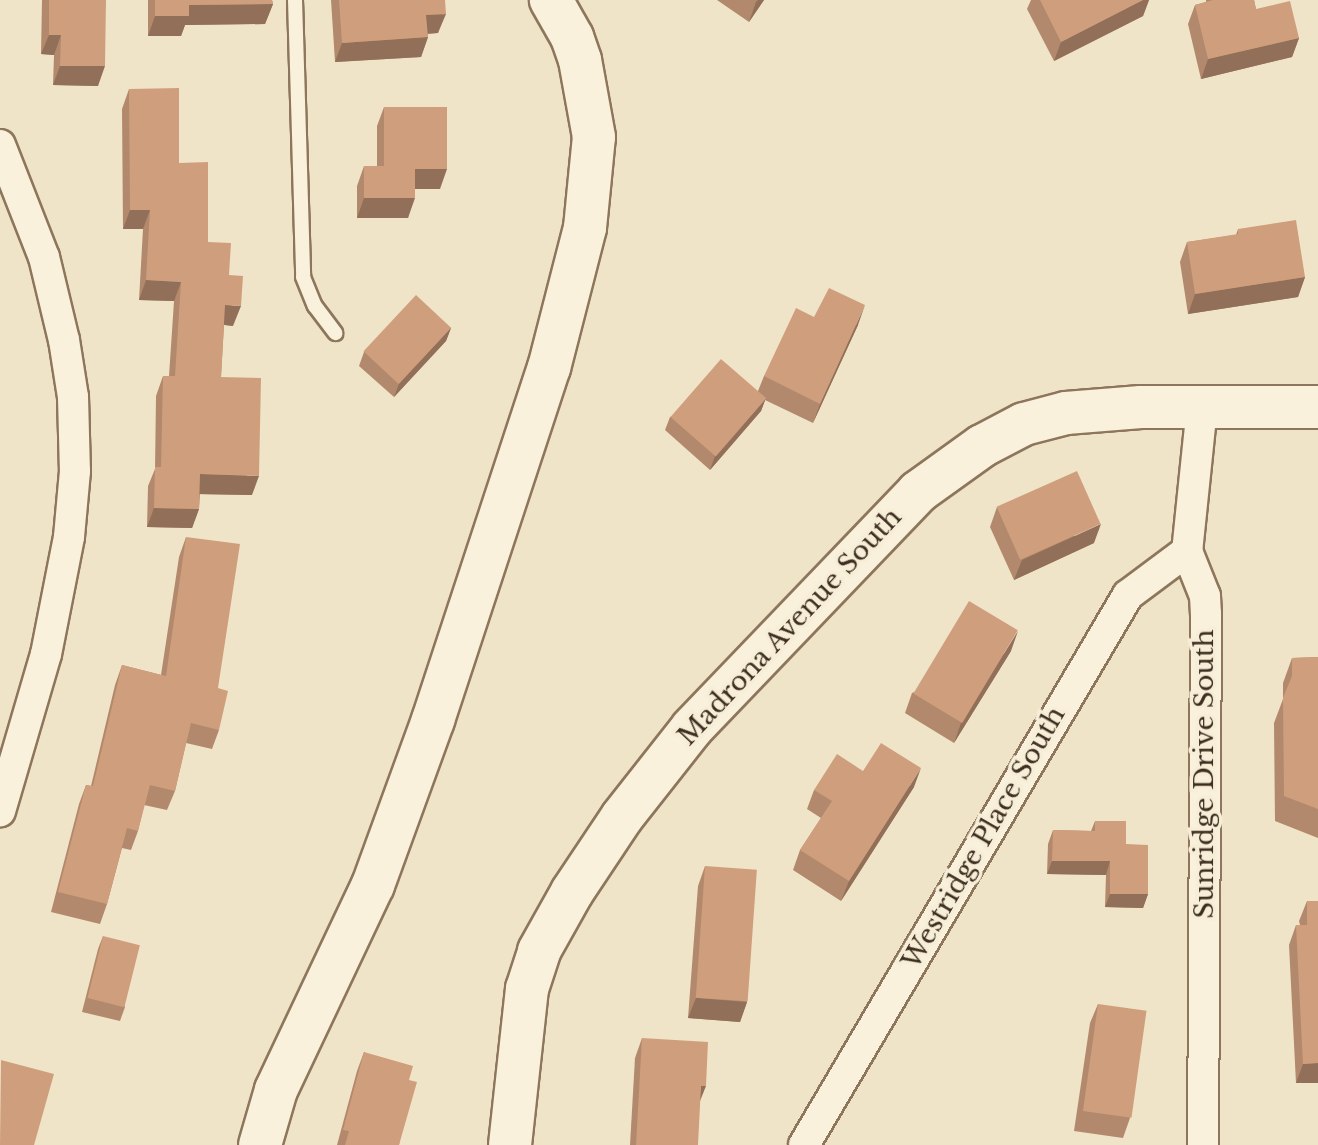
<!DOCTYPE html>
<style>
body{margin:0}
#map{position:relative;width:1318px;height:1145px;overflow:hidden;background:#f0e4c8;font-family:"Libre Baskerville",serif}
div>[style]{position:absolute}
.roads{filter:drop-shadow(2px 0 #8d765c) drop-shadow(-2px 0 #8d765c) drop-shadow(0 2px #8d765c) drop-shadow(0 -2px #8d765c)}
.service>*{height:14px;margin:-7px;padding:0 7px;transform-origin:7px;border-radius:7px;background:#faf1dc}
.minor>*{height:30px;margin:-15px;padding:0 15px;transform-origin:15px;border-radius:15px;background:#faf1dc}
.secondary>*{height:42px;margin:-21px;padding:0 21px;transform-origin:21px;border-radius:21px;background:#faf1dc}
.wall>*{inset:0;background:#b2896c}
.shaded-wall>*{inset:0;background:#916f58}
.building>*{inset:0;background:#cf9f7d;transform-origin:0 0}
span{translate:-50% -50%;white-space:nowrap;text-align:center;line-height:1.15;-webkit-text-stroke:7px #f7eed8;paint-order:stroke}
.street-label{font-size:26px;color:#3d2e20}
</style>
<div id="map">
<div class="roads">
<div class="service">
<i style="left:295px;top:0;width:277px;rotate:88.3deg"></i>
<i style="left:303px;top:277px;width:31px;rotate:68deg"></i>
<i style="left:315px;top:306px;width:34px;rotate:53deg"></i>
</div>
<div class="minor">
<i style="left:0;top:145px;width:120px;rotate:68.6deg"></i>
<i style="left:44px;top:257px;width:85px;rotate:76.5deg"></i>
<i style="left:64px;top:340px;width:58px;rotate:81deg"></i>
<i style="left:73px;top:397px;width:74px;rotate:88.5deg"></i>
<i style="left:75px;top:471px;width:66px;rotate:95.2deg"></i>
<i style="left:69px;top:537px;width:119px;rotate:101.1deg"></i>
<i style="left:46px;top:654px;width:164px;rotate:106.3deg"></i>
<i style="left:1202px;top:407px;width:145px;rotate:95.9deg"></i>
<i style="left:1187px;top:551px;width:48px;rotate:68.2deg"></i>
<i style="left:1205px;top:596px;width:18px;rotate:87deg"></i>
<i style="left:1206px;top:614px;width:531px;rotate:90.32deg"></i>
<i style="left:804px;top:1145px;width:638px;rotate:-59.5deg"></i>
<i style="left:1128px;top:595px;width:74px;rotate:-36.7deg"></i>
</div>
<div class="secondary">
<i style="left:260px;top:1145px;width:57px;rotate:-73.8deg"></i>
<i style="left:276px;top:1090px;width:227px;rotate:-64.7deg"></i>
<i style="left:373px;top:885px;width:176px;rotate:-70deg"></i>
<i style="left:433px;top:720px;width:371px;rotate:-71.8deg"></i>
<i style="left:549px;top:368px;width:145px;rotate:-75.6deg"></i>
<i style="left:585px;top:228px;width:91px;rotate:-84.4deg"></i>
<i style="left:594px;top:137px;width:78px;rotate:-100.3deg"></i>
<i style="left:580px;top:60px;width:24px;rotate:-109deg"></i>
<i style="left:572px;top:37px;width:43px;rotate:-119.6deg"></i>
<i style="left:510px;top:1145px;width:157px;rotate:-83.8deg"></i>
<i style="left:527px;top:989px;width:40px;rotate:-72deg"></i>
<i style="left:539px;top:951px;width:68px;rotate:-60.8deg"></i>
<i style="left:572px;top:892px;width:90px;rotate:-56.3deg"></i>
<i style="left:622px;top:817px;width:113px;rotate:-51.8deg"></i>
<i style="left:692px;top:728px;width:327px;rotate:-46.2deg"></i>
<i style="left:918px;top:492px;width:79px;rotate:-35.7deg"></i>
<i style="left:982px;top:446px;width:47px;rotate:-27.6deg"></i>
<i style="left:1024px;top:424px;width:43px;rotate:-14.7deg"></i>
<i style="left:1066px;top:413px;width:75px;rotate:-4.6deg"></i>
<i style="left:1141px;top:407px;width:177px"></i>
</div>
</div>
<div class="wall">
<i style="clip-path:polygon(42px 0,106px 0,98px 86px,53px 85px,54px 55px,41px 54px)"></i>
<i style="clip-path:polygon(148px 0,272px 0,273px 4px,265px 24px,185px 25px,181px 36px,148px 36px)"></i>
<i style="clip-path:polygon(331px 0,445px 0,438px 33px,428px 34px,428px 37px,421px 57px,335px 62px)"></i>
<i style="clip-path:polygon(717px 0,764px 0,749px 22px)"></i>
<i style="clip-path:polygon(1031px 0,1149px 0,1143px 16px,1054px 61px,1027px 9px)"></i>
<i style="clip-path:polygon(1206px 0,1254px 0,1256px 9px,1299px 38px,1292px 57px,1201px 79px,1188px 24px,1195px 5px,1206px 2px)"></i>
<i style="clip-path:polygon(129px 89px,179px 163px,208px 242px,229px 275px,233px 326px,224px 325px,221px 377px,252px 495px,200px 494px,199px 509px,192px 528px,147px 527px,148px 486px,155px 469px,156px 396px,163px 376px,169px 376px,174px 301px,139px 300px,143px 229px,123px 229px,122px 109px)"></i>
<i style="clip-path:polygon(384px 107px,440px 189px,415px 189px,408px 218px,357px 218px,357px 186px,364px 166px,377px 166px,377px 126px)"></i>
<i style="clip-path:polygon(1238px 229px,1305px 277px,1298px 297px,1188px 314px,1180px 262px,1187px 242px,1236px 235px)"></i>
<i style="clip-path:polygon(814px 317px,858px 325px,813px 423px,765px 400px,761px 411px,710px 470px,665px 430px,670px 417px,758px 391px,764px 376px)"></i>
<i style="clip-path:polygon(451px 328px,446px 341px,394px 397px,359px 366px,364px 352px)"></i>
<i style="clip-path:polygon(997px 507px,1094px 543px,1014px 580px,990px 527px)"></i>
<i style="clip-path:polygon(186px 537px,218px 688px,219px 730px,212px 749px,186px 743px,175px 791px,167px 810px,144px 805px,138px 831px,131px 850px,122px 848px,107px 904px,100px 924px,51px 912px,79px 804px,86px 785px,91px 786px,115px 685px,122px 665px,161px 675px,179px 557px)"></i>
<i style="clip-path:polygon(1011px 651px,954px 743px,905px 713px,912px 693px)"></i>
<i style="clip-path:polygon(1318px 657px,1318px 838px,1275px 821px,1274px 723px,1283px 699px,1283px 683px,1292px 658px)"></i>
<i style="clip-path:polygon(863px 771px,914px 787px,841px 901px,793px 870px,800px 850px,821px 818px,807px 809px,814px 790px)"></i>
<i style="clip-path:polygon(1095px 821px,1126px 844px,1148px 894px,1143px 908px,1105px 907px,1106px 875px,1047px 874px,1048px 844px,1053px 830px,1091px 831px)"></i>
<i style="clip-path:polygon(705px 866px,747px 1002px,740px 1022px,688px 1018px,698px 886px)"></i>
<i style="clip-path:polygon(1307px 901px,1318px 1083px,1296px 1083px,1289px 945px,1296px 925px,1300px 925px,1299px 921px)"></i>
<i style="clip-path:polygon(103px 936px,125px 1007px,120px 1021px,82px 1012px,98px 949px)"></i>
<i style="clip-path:polygon(1098px 1004px,1130px 1118px,1123px 1138px,1074px 1131px,1090px 1023px)"></i>
<i style="clip-path:polygon(642px 1038px,698px 1145px,630px 1145px,635px 1058px)"></i>
<i style="clip-path:polygon(364px 1052px,409px 1080px,399px 1145px,337px 1145px,357px 1071px)"></i>
</div>
<div class="shaded-wall">
<i style="clip-path:polygon(758px 0,764px 0,749px 22px,756px 2px)"></i>
<i style="clip-path:polygon(1143px 0,1149px 0,1143px 16px,1054px 61px,1061px 42px)"></i>
<i style="clip-path:polygon(273px 4px,265px 24px,185px 25px,181px 36px,148px 36px,155px 16px,189px 5px)"></i>
<i style="clip-path:polygon(446px 14px,438px 33px,419px 34px,426px 15px)"></i>
<i style="clip-path:polygon(49px 35px,61px 35px,54px 55px,41px 54px)"></i>
<i style="clip-path:polygon(428px 37px,421px 57px,335px 62px,342px 43px)"></i>
<i style="clip-path:polygon(1299px 38px,1292px 57px,1201px 79px,1208px 59px)"></i>
<i style="clip-path:polygon(60px 66px,105px 66px,98px 86px,53px 85px)"></i>
<i style="clip-path:polygon(415px 169px,447px 169px,440px 189px,408px 189px)"></i>
<i style="clip-path:polygon(364px 198px,415px 198px,408px 218px,357px 218px)"></i>
<i style="clip-path:polygon(130px 210px,150px 210px,143px 229px,123px 229px)"></i>
<i style="clip-path:polygon(1305px 277px,1298px 297px,1188px 314px,1195px 294px)"></i>
<i style="clip-path:polygon(146px 280px,181px 282px,174px 301px,139px 300px)"></i>
<i style="clip-path:polygon(225px 305px,241px 306px,233px 326px,218px 324px)"></i>
<i style="clip-path:polygon(865px 305px,858px 325px,813px 423px,820px 404px)"></i>
<i style="clip-path:polygon(451px 328px,446px 341px,394px 397px,399px 384px)"></i>
<i style="clip-path:polygon(766px 398px,761px 411px,710px 470px,715px 456px)"></i>
<i style="clip-path:polygon(200px 474px,259px 476px,252px 495px,193px 494px)"></i>
<i style="clip-path:polygon(154px 508px,199px 509px,192px 528px,147px 527px)"></i>
<i style="clip-path:polygon(1101px 524px,1094px 543px,1014px 580px,1022px 560px)"></i>
<i style="clip-path:polygon(1018px 631px,1011px 651px,954px 743px,961px 723px)"></i>
<i style="clip-path:polygon(921px 768px,914px 787px,841px 901px,849px 881px)"></i>
<i style="clip-path:polygon(1052px 861px,1110px 861px,1106px 875px,1047px 874px)"></i>
<i style="clip-path:polygon(1110px 894px,1148px 894px,1143px 908px,1105px 907px)"></i>
<i style="clip-path:polygon(696px 998px,747px 1002px,740px 1022px,688px 1018px)"></i>
<i style="clip-path:polygon(1318px 1063px,1318px 1083px,1296px 1083px,1303px 1064px)"></i>
<i style="clip-path:polygon(701px 1086px,706px 1086px,698px 1106px)"></i>
</div>
<div class="building">
<i style="clip-path:polygon(49px 0,106px 0,105px 66px,60px 66px,61px 35px,49px 35px)"></i>
<i style="clip-path:polygon(155px 0,272px 0,273px 4px,189px 5px,189px 16px,155px 16px)"></i>
<i style="clip-path:polygon(339px 0,445px 0,446px 14px,426px 15px,428px 37px,342px 43px)"></i>
<i style="clip-path:polygon(1040px 0,1143px 0,1061px 42px)"></i>
<i style="clip-path:polygon(1213px 0,1254px 0,1256px 9px,1290px 1px,1299px 38px,1208px 59px,1195px 5px)"></i>
<i style="clip-path:polygon(179px 88px,179px 163px,208px 162px,208px 242px,231px 243px,229px 275px,243px 276px,241px 306px,225px 305px,221px 377px,261px 378px,259px 476px,200px 474px,199px 509px,154px 508px,155px 467px,161px 467px,163px 376px,175px 376px,181px 282px,146px 280px,150px 210px,130px 210px,129px 89px)"></i>
<i style="clip-path:polygon(384px 107px,447px 107px,447px 169px,415px 169px,415px 198px,364px 198px,364px 166px,384px 166px)"></i>
<i style="clip-path:polygon(1296px 220px,1305px 277px,1195px 294px,1187px 242px,1238px 234px,1238px 229px)"></i>
<i style="clip-path:polygon(829px 288px,865px 305px,820px 404px,764px 376px,796px 308px,814px 317px)"></i>
<i style="left:416px;top:295px;width:48px;height:77px;rotate:43deg"></i>
<i style="left:721px;top:359px;width:60px;height:77px;rotate:41deg"></i>
<i style="left:1077px;top:471px;width:58px;height:88px;rotate:66deg"></i>
<i style="clip-path:polygon(186px 537px,240px 544px,218px 688px,228px 691px,219px 730px,191px 723px,175px 791px,150px 785px,138px 831px,127px 828px,107px 904px,58px 892px,86px 785px,93px 786px,122px 665px,166px 676px)"></i>
<i style="left:969px;top:601px;width:57px;height:108px;rotate:31deg"></i>
<i style="clip-path:polygon(1318px 657px,1318px 809px,1284px 796px,1283px 698px,1292px 676px,1292px 658px)"></i>
<i style="clip-path:polygon(881px 743px,921px 768px,849px 881px,800px 850px,832px 801px,814px 790px,837px 754px,863px 771px)"></i>
<i style="clip-path:polygon(1095px 821px,1126px 821px,1126px 844px,1148px 845px,1148px 894px,1110px 894px,1110px 861px,1052px 861px,1053px 830px,1095px 831px)"></i>
<i style="left:705px;top:866px;width:52px;height:132px;rotate:4deg"></i>
<i style="clip-path:polygon(1307px 901px,1318px 901px,1318px 1063px,1303px 1064px,1296px 925px,1307px 925px)"></i>
<i style="left:103px;top:936px;width:38px;height:64px;rotate:14deg"></i>
<i style="left:1098px;top:1004px;width:49px;height:108px;rotate:8deg"></i>
<i style="clip-path:polygon(642px 1038px,708px 1042px,706px 1086px,701px 1086px,698px 1145px,636px 1145px)"></i>
<i style="clip-path:polygon(364px 1052px,413px 1066px,409px 1080px,417px 1082px,399px 1145px,345px 1145px,349px 1131px,343px 1130px)"></i>
<i style="clip-path:polygon(1px 1060px,54px 1074px,34px 1145px,0 1145px)"></i>
</div>
<div class="street-label">
<span style="left:790px;top:627px;rotate:-47deg">Madrona Avenue South</span>
<span style="left:1205px;top:774px;rotate:-90deg">Sunridge Drive South</span>
<span style="left:984px;top:838px;rotate:-60deg">Westridge Place South</span>
</div>
</div>
